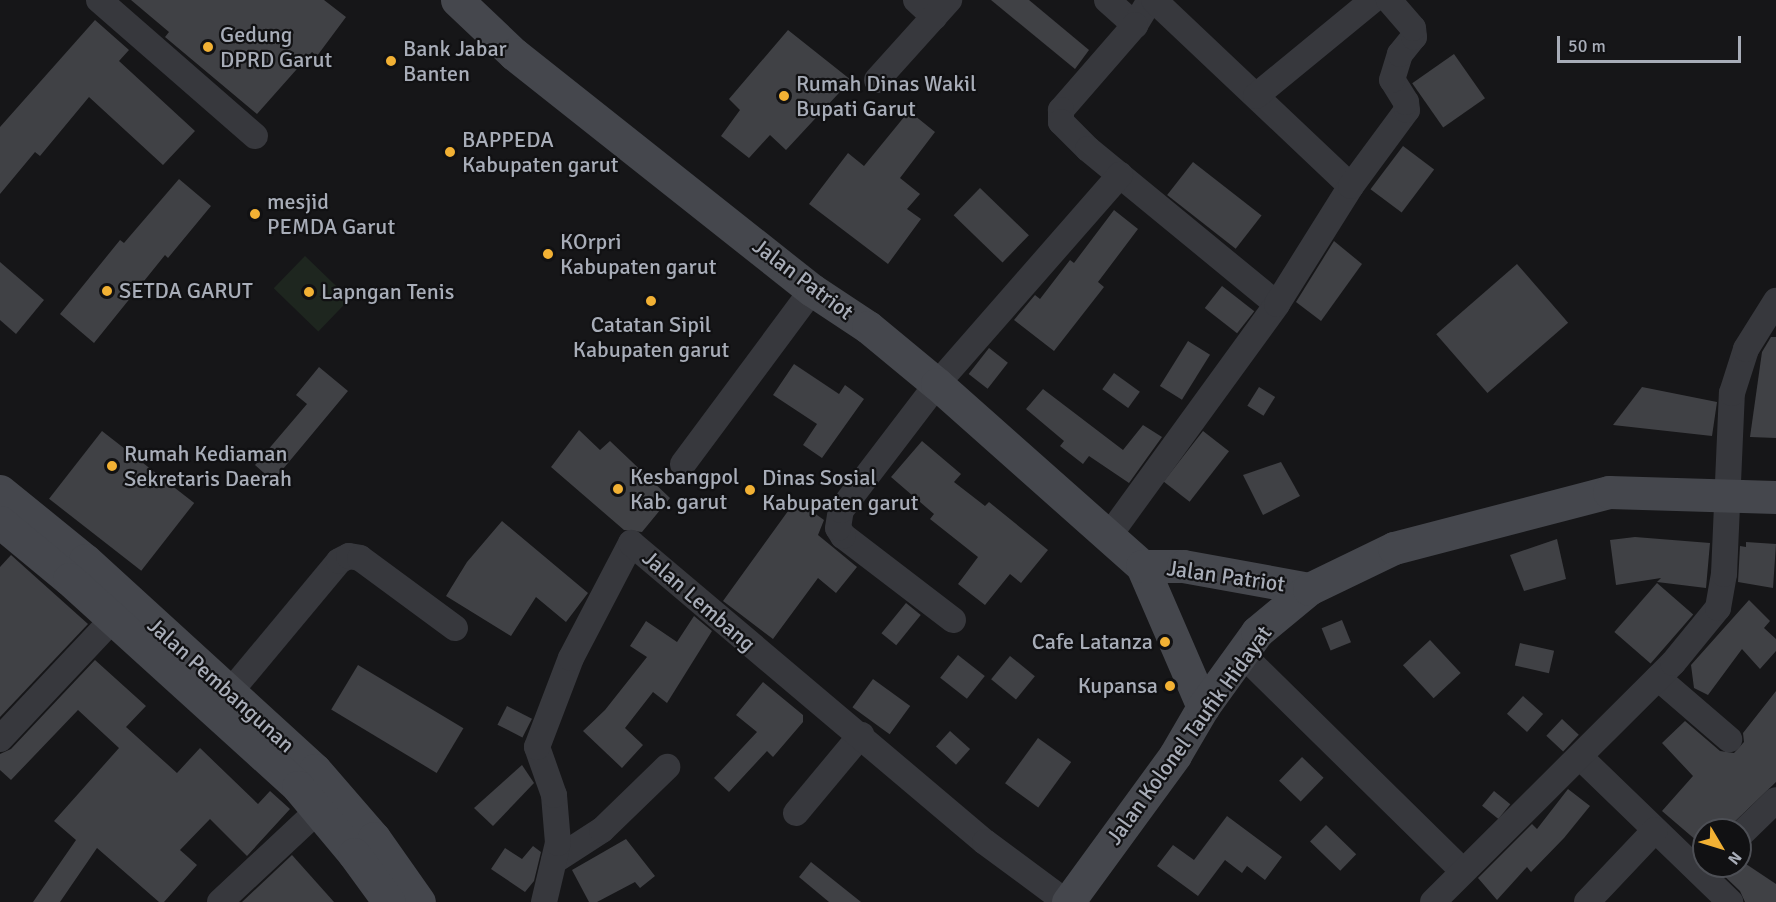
<!DOCTYPE html>
<style>
body{margin:0}
#map{position:relative;width:1776px;height:902px;overflow:hidden;background:#161618;font-family:Signika,sans-serif}
div>[style]{position:absolute}
.green>*{inset:0;background:#1e261f;transform-origin:0 0}
.building>*{inset:0;background:#404145;transform-origin:0 0}
.street>*{height:26px;margin:-13px;padding:0 13px;transform-origin:13px;border-radius:13px;background:#37383d}
.secondary>*{height:33px;margin:-16.5px;padding:0 16.5px;transform-origin:16.5px;border-radius:16.5px;background:#45474d}
.dots>*{width:16px;height:16px;translate:-50% -50%;box-sizing:border-box;border:3px solid #111113;border-radius:50%}
span{translate:-50% -50%;white-space:nowrap;text-align:center;line-height:1.15;-webkit-text-stroke:4.5px #111113;paint-order:stroke}
.poi-label{font-size:22px;color:#a8adb8}
.left{translate:0 -50%;text-align:left}
.right{translate:-100% -50%;text-align:right}
.street-label{font-size:22px;color:#a8adb8}
.north{position:absolute;left:1692px;top:818px;width:60px;height:60px;box-sizing:border-box;background:#111113;border:2px solid #4d4f55;border-radius:50%;rotate:128deg;font-size:16px;font-weight:700;line-height:24px;text-align:center;color:#a8adb8}
.north::after{content:'';display:block;margin:auto;width:21px;height:27px;background:#f2b134;clip-path:polygon(50% 0,100% 100%,50% 72%,0 100%)}
.scale{position:absolute;left:1557px;top:36px;width:184px;height:27px;box-sizing:border-box;border:3px solid #a8adb8;border-top:0;padding-left:8px;font-size:18px;line-height:21px;white-space:nowrap;color:#a8adb8;-webkit-text-stroke:4px #111113;paint-order:stroke}
</style>
<div id="map">
<div class="green">
<i style="left:305px;top:256px;width:62px;height:45px;rotate:44deg"></i>
</div>
<div class="building">
<i style="clip-path:polygon(131px 0,324px 0,346px 17px,317px 56px,312px 52px,257px 114px,165px 37px,169px 32px)"></i>
<i style="clip-path:polygon(991px 0,1029px 0,1089px 50px,1075px 69px)"></i>
<i style="clip-path:polygon(95px 20px,129px 50px,119px 61px,195px 131px,163px 165px,89px 97px,40px 156px,35px 152px,0 194px,0 127px)"></i>
<i style="clip-path:polygon(788px 30px,851px 80px,786px 150px,770px 135px,749px 158px,721px 136px,740px 110px,729px 99px)"></i>
<i style="left:1454px;top:54px;width:54px;height:51px;rotate:55deg"></i>
<i style="clip-path:polygon(909px 111px,935px 132px,900px 178px,920px 194px,907px 209px,921px 219px,888px 264px,809px 204px,848px 153px,864px 166px)"></i>
<i style="left:1403px;top:146px;width:39px;height:54px;rotate:37deg"></i>
<i style="left:1193px;top:162px;width:87px;height:42px;rotate:38deg"></i>
<i style="clip-path:polygon(179px 179px,211px 206px,168px 258px,165px 255px,94px 343px,60px 314px,120px 240px,124px 243px)"></i>
<i style="left:980px;top:188px;width:68px;height:38px;rotate:44deg"></i>
<i style="clip-path:polygon(1114px 210px,1138px 229px,1098px 282px,1104px 287px,1054px 351px,1014px 320px,1035px 295px,1040px 299px,1070px 260px,1074px 263px)"></i>
<i style="clip-path:polygon(1334px 241px,1362px 264px,1321px 321px,1296px 302px)"></i>
<i style="clip-path:polygon(0 262px,44px 300px,16px 334px,0 320px)"></i>
<i style="left:1517px;top:264px;width:78px;height:107px;rotate:49deg"></i>
<i style="left:1222px;top:286px;width:41px;height:28px;rotate:38deg"></i>
<i style="clip-path:polygon(1771px 337px,1776px 337px,1776px 438px,1750px 437px,1762px 352px)"></i>
<i style="left:1188px;top:341px;width:26px;height:53px;rotate:32deg"></i>
<i style="left:989px;top:348px;width:24px;height:33px;rotate:38deg"></i>
<i style="clip-path:polygon(794px 364px,839px 394px,845px 385px,864px 399px,822px 458px,803px 445px,817px 424px,773px 395px)"></i>
<i style="clip-path:polygon(319px 367px,348px 391px,273px 481px,255px 465px,307px 404px,296px 395px)"></i>
<i style="left:1114px;top:373px;width:32px;height:20px;rotate:36deg"></i>
<i style="left:1259px;top:387px;width:19px;height:22px;rotate:32deg"></i>
<i style="clip-path:polygon(1642px 387px,1717px 402px,1712px 436px,1613px 425px)"></i>
<i style="clip-path:polygon(1043px 389px,1123px 450px,1143px 425px,1162px 437px,1129px 483px,1089px 456px,1083px 464px,1060px 446px,1064px 441px,1026px 409px)"></i>
<i style="clip-path:polygon(579px 430px,600px 450px,610px 441px,670px 498px,642px 532px,624px 530px,551px 467px)"></i>
<i style="left:102px;top:431px;width:117px;height:86px;rotate:38deg"></i>
<i style="left:1203px;top:431px;width:33px;height:64px;rotate:38deg"></i>
<i style="clip-path:polygon(922px 441px,961px 474px,954px 482px,985px 506px,989px 502px,1048px 550px,1021px 583px,1010px 574px,985px 605px,958px 584px,978px 557px,930px 519px,934px 514px,891px 477px)"></i>
<i style="clip-path:polygon(1281px 462px,1300px 496px,1263px 515px,1243px 475px)"></i>
<i style="clip-path:polygon(796px 500px,824px 520px,818px 535px,857px 567px,836px 593px,818px 578px,773px 639px,723px 601px)"></i>
<i style="clip-path:polygon(502px 521px,588px 593px,566px 622px,536px 597px,511px 636px,446px 596px,467px 562px)"></i>
<i style="clip-path:polygon(1635px 537px,1710px 543px,1706px 588px,1657px 582px,1661px 578px,1616px 585px,1610px 540px)"></i>
<i style="clip-path:polygon(1557px 539px,1566px 579px,1524px 591px,1510px 555px)"></i>
<i style="clip-path:polygon(1746px 542px,1776px 544px,1773px 588px,1738px 582px,1740px 546px,1746px 547px)"></i>
<i style="clip-path:polygon(11px 555px,88px 624px,0 717px,0 567px)"></i>
<i style="left:1657px;top:583px;width:48px;height:65px;rotate:41deg"></i>
<i style="clip-path:polygon(1749px 600px,1770px 621px,1764px 628px,1776px 639px,1776px 651px,1760px 669px,1742px 649px,1708px 695px,1694px 688px,1691px 665px)"></i>
<i style="left:906px;top:603px;width:19px;height:39px;rotate:39deg"></i>
<i style="clip-path:polygon(694px 616px,712px 631px,667px 703px,653px 692px,625px 728px,643px 745px,622px 768px,583px 731px,605px 710px,647px 657px,630px 646px,646px 621px,677px 642px)"></i>
<i style="left:1342px;top:620px;width:24px;height:22px;rotate:68deg"></i>
<i style="left:1430px;top:640px;width:45px;height:37px;rotate:47deg"></i>
<i style="left:1520px;top:643px;width:35px;height:23px;rotate:13deg"></i>
<i style="left:958px;top:655px;width:34px;height:29px;rotate:38deg"></i>
<i style="left:1010px;top:656px;width:32px;height:30px;rotate:39deg"></i>
<i style="clip-path:polygon(95px 660px,146px 706px,126px 727px,177px 773px,200px 748px,258px 804px,270px 791px,290px 809px,247px 856px,210px 819px,180px 850px,197px 865px,164px 902px,159px 902px,97px 848px,60px 902px,33px 902px,76px 840px,54px 821px,119px 748px,78px 710px,11px 780px,0 770px,0 754px,11px 749px)"></i>
<i style="left:358px;top:665px;width:123px;height:52px;rotate:31deg"></i>
<i style="left:873px;top:679px;width:46px;height:35px;rotate:36deg"></i>
<i style="clip-path:polygon(763px 682px,803px 715px,803px 722px,773px 757px,767px 751px,729px 792px,714px 778px,757px 732px,736px 715px)"></i>
<i style="clip-path:polygon(1776px 691px,1776px 782px,1726px 830px,1704px 830px,1704px 847px,1662px 811px,1693px 776px,1662px 743px,1685px 721px,1720px 751px,1734px 753px,1744px 742px,1743px 733px)"></i>
<i style="left:1523px;top:696px;width:27px;height:24px;rotate:42deg"></i>
<i style="left:507px;top:706px;width:28px;height:21px;rotate:27deg"></i>
<i style="left:1562px;top:719px;width:23px;height:23px;rotate:43deg"></i>
<i style="left:950px;top:731px;width:27px;height:21px;rotate:42deg"></i>
<i style="left:1038px;top:738px;width:41px;height:56px;rotate:36deg"></i>
<i style="left:1302px;top:757px;width:30px;height:33px;rotate:44deg"></i>
<i style="clip-path:polygon(522px 765px,534px 783px,493px 826px,474px 808px)"></i>
<i style="clip-path:polygon(1568px 789px,1590px 806px,1564px 838px,1531px 872px,1527px 867px,1497px 900px,1478px 878px,1532px 824px,1537px 829px)"></i>
<i style="left:1494px;top:791px;width:21px;height:19px;rotate:39deg"></i>
<i style="clip-path:polygon(1227px 816px,1282px 857px,1265px 880px,1247px 866px,1242px 873px,1225px 860px,1198px 896px,1157px 866px,1173px 845px,1194px 860px)"></i>
<i style="left:1326px;top:825px;width:42px;height:23px;rotate:44deg"></i>
<i style="clip-path:polygon(626px 839px,655px 876px,640px 888px,635px 882px,597px 902px,589px 902px,572px 870px)"></i>
<i style="clip-path:polygon(533px 846px,541px 852px,534px 881px,525px 892px,491px 869px,505px 848px,522px 859px)"></i>
<i style="clip-path:polygon(292px 855px,334px 902px,242px 902px)"></i>
<i style="clip-path:polygon(1740px 860px,1776px 884px,1776px 902px,1745px 902px,1740px 891px,1717px 869px,1740px 866px)"></i>
<i style="clip-path:polygon(811px 862px,861px 902px,829px 902px,799px 877px)"></i>
</div>
<div class="street">
<i style="left:99px;top:0;width:207px;rotate:41.1deg"></i>
<i style="left:916px;top:0;width:25px;rotate:43deg"></i>
<i style="left:1107px;top:0;width:38px;rotate:42deg"></i>
<i style="left:1150px;top:0;width:29px;rotate:121deg"></i>
<i style="left:1135px;top:25px;width:113px;rotate:131deg"></i>
<i style="left:1061px;top:110px;width:12px;rotate:90deg"></i>
<i style="left:1061px;top:122px;width:38px;rotate:45deg"></i>
<i style="left:1088px;top:149px;width:244px;rotate:39.4deg"></i>
<i style="left:1154px;top:0;width:271px;rotate:43.4deg"></i>
<i style="left:877px;top:80px;width:108px;rotate:-48deg"></i>
<i style="left:1256px;top:96px;width:151px;rotate:-39.4deg"></i>
<i style="left:683px;top:464px;width:217px;rotate:-53.4deg"></i>
<i style="left:1108px;top:537px;width:288px;rotate:-54deg"></i>
<i style="left:1277px;top:304px;width:139px;rotate:-57.9deg"></i>
<i style="left:1351px;top:186px;width:94px;rotate:-53.6deg"></i>
<i style="left:1407px;top:110px;width:8px;rotate:-97deg"></i>
<i style="left:1406px;top:102px;width:26px;rotate:-122deg"></i>
<i style="left:1392px;top:80px;width:27px;rotate:-73deg"></i>
<i style="left:1400px;top:54px;width:22px;rotate:-51deg"></i>
<i style="left:1414px;top:37px;width:9px;rotate:-96deg"></i>
<i style="left:1413px;top:28px;width:37px;rotate:-131deg"></i>
<i style="left:953px;top:620px;width:138px;rotate:-142.6deg"></i>
<i style="left:843px;top:536px;width:9px;rotate:-122deg"></i>
<i style="left:838px;top:528px;width:18px;rotate:-81deg"></i>
<i style="left:841px;top:510px;width:158px;rotate:-52.7deg"></i>
<i style="left:937px;top:384px;width:278px;rotate:-48.8deg"></i>
<i style="left:1242px;top:654px;width:310px;rotate:44.5deg"></i>
<i style="left:1658px;top:678px;width:94px;rotate:40.7deg"></i>
<i style="left:230px;top:692px;width:170px;rotate:-50.2deg"></i>
<i style="left:339px;top:561px;width:11px;rotate:-27deg"></i>
<i style="left:349px;top:556px;width:11px;rotate:10deg"></i>
<i style="left:360px;top:558px;width:118px;rotate:36.4deg"></i>
<i style="left:0;top:739px;width:165px;rotate:-46.7deg"></i>
<i style="left:1580px;top:757px;width:209px;rotate:44deg"></i>
<i style="left:796px;top:813px;width:102px;rotate:-50.2deg"></i>
<i style="left:1740px;top:835px;width:50px;rotate:-44.2deg"></i>
<i style="left:554px;top:861px;width:57px;rotate:-32.9deg"></i>
<i style="left:602px;top:830px;width:91px;rotate:-44.1deg"></i>
<i style="left:220px;top:902px;width:152px;rotate:-43.1deg"></i>
<i style="left:544px;top:902px;width:61px;rotate:-76.7deg"></i>
<i style="left:558px;top:843px;width:48px;rotate:-94.8deg"></i>
<i style="left:554px;top:795px;width:51px;rotate:-109.5deg"></i>
<i style="left:537px;top:747px;width:95px;rotate:-69.1deg"></i>
<i style="left:571px;top:658px;width:130px;rotate:-62.4deg"></i>
<i style="left:631px;top:543px;width:463px;rotate:40.2deg"></i>
<i style="left:985px;top:842px;width:101px;rotate:36.5deg"></i>
<i style="left:1433px;top:902px;width:339px;rotate:-44.9deg"></i>
<i style="left:1673px;top:663px;width:71px;rotate:-50.7deg"></i>
<i style="left:1718px;top:608px;width:35px;rotate:-80deg"></i>
<i style="left:1724px;top:574px;width:181px;rotate:-87.5deg"></i>
<i style="left:1732px;top:393px;width:46px;rotate:-72.3deg"></i>
<i style="left:1746px;top:349px;width:57px;rotate:-58deg"></i>
<i style="left:1587px;top:902px;width:99px;rotate:-46.6deg"></i>
</div>
<div class="secondary">
<i style="left:457px;top:0;width:79px;rotate:43.5deg"></i>
<i style="left:514px;top:54px;width:380px;rotate:38.4deg"></i>
<i style="left:812px;top:290px;width:67px;rotate:33.5deg"></i>
<i style="left:868px;top:327px;width:89px;rotate:39.6deg"></i>
<i style="left:937px;top:384px;width:274px;rotate:41.6deg"></i>
<i style="left:1142px;top:566px;width:154px;rotate:66.6deg"></i>
<i style="left:0;top:491px;width:109px;rotate:39.1deg"></i>
<i style="left:85px;top:560px;width:311px;rotate:42.4deg"></i>
<i style="left:315px;top:770px;width:90px;rotate:49.1deg"></i>
<i style="left:374px;top:838px;width:78px;rotate:54.9deg"></i>
<i style="left:0;top:522px;width:89px;rotate:39.6deg"></i>
<i style="left:69px;top:579px;width:309px;rotate:42.2deg"></i>
<i style="left:298px;top:787px;width:87px;rotate:50.1deg"></i>
<i style="left:354px;top:854px;width:59px;rotate:53.9deg"></i>
<i style="left:1142px;top:566px;width:41px"></i>
<i style="left:1183px;top:566px;width:128px;rotate:10.3deg"></i>
<i style="left:1068px;top:902px;width:182px;rotate:-53.9deg"></i>
<i style="left:1175px;top:755px;width:56px;rotate:-59.7deg"></i>
<i style="left:1203px;top:707px;width:92px;rotate:-54.2deg"></i>
<i style="left:1257px;top:632px;width:67px;rotate:-39.6deg"></i>
<i style="left:1309px;top:589px;width:94px;rotate:-25.8deg"></i>
<i style="left:1394px;top:548px;width:222px;rotate:-14.6deg"></i>
<i style="left:1609px;top:492px;width:167px;rotate:1.7deg"></i>
</div>
<div class="dots">
<i style="left:208px;top:47px;background:#f2b134"></i>
<i style="left:391px;top:61px;background:#f2b134"></i>
<i style="left:784px;top:96px;background:#f2b134"></i>
<i style="left:450px;top:152px;background:#f2b134"></i>
<i style="left:255px;top:214px;background:#f2b134"></i>
<i style="left:548px;top:254px;background:#f2b134"></i>
<i style="left:107px;top:291px;background:#f2b134"></i>
<i style="left:309px;top:292px;background:#f2b134"></i>
<i style="left:651px;top:301px;background:#f2b134"></i>
<i style="left:112px;top:466px;background:#f2b134"></i>
<i style="left:618px;top:489px;background:#f2b134"></i>
<i style="left:750px;top:490px;background:#f2b134"></i>
<i style="left:1165px;top:642px;background:#f2b134"></i>
<i style="left:1170px;top:686px;background:#f2b134"></i>
</div>
<div class="poi-label">
<span class="left" style="left:220px;top:47px">Gedung<br>DPRD Garut</span>
<span class="left" style="left:403px;top:61px">Bank Jabar<br>Banten</span>
<span class="left" style="left:796px;top:96px">Rumah Dinas Wakil<br>Bupati Garut</span>
<span class="left" style="left:462px;top:152px">BAPPEDA<br>Kabupaten garut</span>
<span class="left" style="left:267px;top:214px">mesjid<br>PEMDA Garut</span>
<span class="left" style="left:560px;top:254px">KOrpri<br>Kabupaten garut</span>
<span class="left" style="left:119px;top:291px">SETDA GARUT</span>
<span class="left" style="left:321px;top:292px">Lapngan Tenis</span>
<span style="left:651px;top:337px">Catatan Sipil<br>Kabupaten garut</span>
<span class="left" style="left:124px;top:466px">Rumah Kediaman<br>Sekretaris Daerah</span>
<span class="left" style="left:630px;top:489px">Kesbangpol<br>Kab. garut</span>
<span class="left" style="left:762px;top:490px">Dinas Sosial<br>Kabupaten garut</span>
<span class="right" style="left:1153px;top:642px">Cafe Latanza</span>
<span class="right" style="left:1158px;top:686px">Kupansa</span>
</div>
<div class="street-label">
<span style="left:803px;top:279px;rotate:37deg">Jalan Patriot</span>
<span style="left:1226px;top:576px;rotate:8deg">Jalan Patriot</span>
<span style="left:699px;top:601px;rotate:41deg">Jalan Lembang</span>
<span style="left:221px;top:685px;rotate:42deg">Jalan Pembangunan</span>
<span style="left:1189px;top:735px;rotate:-54deg">Jalan Kolonel Taufik Hidayat</span>
</div>
<div class="north">N</div>
<div class="scale">50 m</div>
</div>
